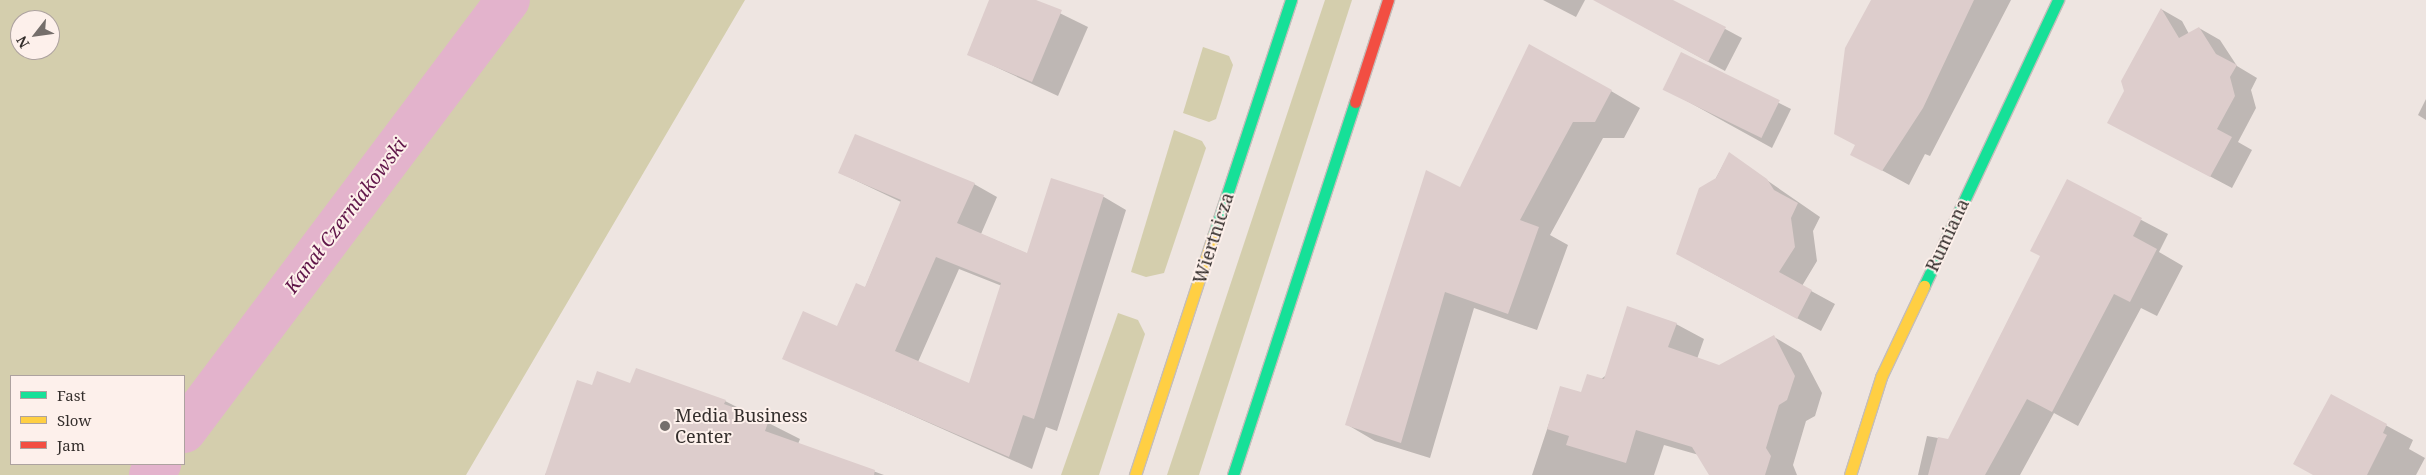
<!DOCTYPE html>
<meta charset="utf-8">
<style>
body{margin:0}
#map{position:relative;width:2426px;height:475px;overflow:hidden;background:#eee5e1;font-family:"Noto Serif",serif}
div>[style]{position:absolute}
.green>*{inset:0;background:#d4cead}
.shadow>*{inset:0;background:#0003}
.canal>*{height:44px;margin:-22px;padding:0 22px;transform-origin:22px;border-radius:22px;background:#e3b3cc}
.building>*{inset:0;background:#ddcdcc;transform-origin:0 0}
.roads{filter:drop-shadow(1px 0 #c4bdba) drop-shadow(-1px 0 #c4bdba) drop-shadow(0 1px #c4bdba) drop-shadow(0 -1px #c4bdba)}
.fast>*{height:11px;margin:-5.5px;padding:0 5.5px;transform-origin:5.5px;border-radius:5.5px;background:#16e098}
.slow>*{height:11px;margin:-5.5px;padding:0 5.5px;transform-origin:5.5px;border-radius:5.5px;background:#ffcf43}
.jam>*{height:11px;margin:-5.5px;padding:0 5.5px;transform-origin:5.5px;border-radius:5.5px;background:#f24e42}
.dots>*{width:14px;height:14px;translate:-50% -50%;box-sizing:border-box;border:2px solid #fdf0eb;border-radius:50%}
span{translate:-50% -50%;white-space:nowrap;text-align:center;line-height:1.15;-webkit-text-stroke:4px #fdf0eb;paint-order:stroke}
.street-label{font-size:18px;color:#342e2c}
.poi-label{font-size:18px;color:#342e2c}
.left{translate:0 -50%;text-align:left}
.water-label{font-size:19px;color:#601649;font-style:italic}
.legend{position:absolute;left:10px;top:375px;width:175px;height:90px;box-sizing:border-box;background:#fdf0eb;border:1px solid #ada29f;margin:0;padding:6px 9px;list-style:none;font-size:15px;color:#342e2c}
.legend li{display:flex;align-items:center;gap:10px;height:25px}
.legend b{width:25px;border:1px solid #ada29f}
.north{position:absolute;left:10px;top:10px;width:50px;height:50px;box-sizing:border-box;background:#fdf0eb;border:1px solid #ada29f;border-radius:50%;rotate:240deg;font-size:14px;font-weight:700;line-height:20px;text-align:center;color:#342e2c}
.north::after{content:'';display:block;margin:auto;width:18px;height:22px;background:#756e6b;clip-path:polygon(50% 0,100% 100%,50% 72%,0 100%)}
</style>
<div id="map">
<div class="green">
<i style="clip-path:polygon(evenodd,0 0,745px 0,466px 475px,0 475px,0 0,20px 20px,50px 20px,50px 50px,20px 50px,20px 20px,0 0,184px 376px,184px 464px,11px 464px,11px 376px,184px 376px)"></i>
<i style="clip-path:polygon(1325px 0,1352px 0,1199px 475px,1167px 475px)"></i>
<i style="clip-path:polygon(1203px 47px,1229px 56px,1233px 65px,1216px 119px,1209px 122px,1183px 113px)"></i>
<i style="clip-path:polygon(1174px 130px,1202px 141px,1206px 148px,1164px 273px,1146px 277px,1131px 272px)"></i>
<i style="clip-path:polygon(1118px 313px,1138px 320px,1145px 334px,1099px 475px,1061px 475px)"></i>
</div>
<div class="shadow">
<i style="clip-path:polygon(991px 0,1033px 0,1088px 27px,1058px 96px,968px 54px)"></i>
<i style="clip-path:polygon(1543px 0,1585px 0,1576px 17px)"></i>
<i style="clip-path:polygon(1595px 0,1671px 0,1742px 38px,1725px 71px)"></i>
<i style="clip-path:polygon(1913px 0,2011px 0,1930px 156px,1925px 154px,1909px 185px,1852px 154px)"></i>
<i style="clip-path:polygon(2161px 9px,2182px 21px,2189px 34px,2199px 28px,2220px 40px,2237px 66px,2257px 78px,2251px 90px,2256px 108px,2238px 142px,2252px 150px,2232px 188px,2130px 134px,2126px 91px)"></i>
<i style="clip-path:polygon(1682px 54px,1791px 109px,1772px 148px,1676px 95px)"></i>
<i style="clip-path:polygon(1611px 91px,1640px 108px,1624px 138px,1603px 138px,1550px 235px,1568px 245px,1537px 330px,1474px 308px,1430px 458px,1375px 441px,1346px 424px,1461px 189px)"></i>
<i style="clip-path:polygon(2426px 99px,2426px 120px,2418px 115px)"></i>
<i style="clip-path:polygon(1729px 154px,1820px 217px,1813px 231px,1817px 261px,1802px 286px,1835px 304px,1821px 331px,1701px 267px,1716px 178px)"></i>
<i style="clip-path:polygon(evenodd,840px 173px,974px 184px,997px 197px,981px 234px,1028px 254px,1052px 180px,1104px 197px,1126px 210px,1057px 431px,1046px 427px,1032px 469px,784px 358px,838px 327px,865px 288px,901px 202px,840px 173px,959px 269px,1002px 286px,970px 385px,918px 362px,959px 269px)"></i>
<i style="clip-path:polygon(2067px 181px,2168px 234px,2159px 252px,2183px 266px,2157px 316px,2141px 308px,2078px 426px,2054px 413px,2020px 475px,1918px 475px,1927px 436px,1949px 440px,2041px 256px)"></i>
<i style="clip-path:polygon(1676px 324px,1704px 339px,1697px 359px,1719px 366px,1774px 337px,1801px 353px,1822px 393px,1815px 416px,1806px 421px,1793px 465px,1797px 475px,1711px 475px,1699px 455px,1664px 445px,1654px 475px,1532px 475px,1561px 387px,1582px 393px)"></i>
<i style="clip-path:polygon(631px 385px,725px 401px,800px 439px,798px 444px,884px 475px,545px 475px,592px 387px)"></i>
<i style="clip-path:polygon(2332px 396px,2413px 440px,2409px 449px,2425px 458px,2416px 475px,2315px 475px)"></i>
</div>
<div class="canal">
<i style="left:184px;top:431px;width:539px;rotate:-53.07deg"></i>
<i style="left:151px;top:475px;width:14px;rotate:-54deg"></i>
</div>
<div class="building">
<i style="clip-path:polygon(989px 0,1036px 0,1062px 10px,1032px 82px,967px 55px)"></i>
<i style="clip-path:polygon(1593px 0,1673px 0,1726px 27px,1708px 62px)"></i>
<i style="clip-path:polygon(1871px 0,1974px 0,1923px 108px,1882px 171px,1850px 155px,1855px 145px,1834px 134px,1845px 48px)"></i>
<i style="clip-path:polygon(2161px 8px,2179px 38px,2199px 27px,2216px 54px,2237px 65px,2230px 77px,2235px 96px,2217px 129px,2232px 137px,2210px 177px,2107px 123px,2124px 91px,2121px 81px)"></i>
<i style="clip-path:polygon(1529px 44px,1612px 90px,1595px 122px,1573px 122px,1520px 220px,1539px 227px,1508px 314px,1445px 292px,1401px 443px,1345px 425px,1426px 170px,1460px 187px)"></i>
<i style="left:1681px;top:52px;width:110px;height:42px;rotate:26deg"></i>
<i style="clip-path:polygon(evenodd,855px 134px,975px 183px,957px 223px,1027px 253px,1051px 178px,1104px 195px,1034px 419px,1023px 415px,1009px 457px,782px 359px,803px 311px,837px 326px,856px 283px,865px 287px,901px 200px,838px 173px,855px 134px,936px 257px,1001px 283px,969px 383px,895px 351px,936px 257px)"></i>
<i style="clip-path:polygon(1729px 152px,1767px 179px,1774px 190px,1798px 203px,1791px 218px,1795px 247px,1779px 272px,1812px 290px,1797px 319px,1676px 254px,1699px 188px,1716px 178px)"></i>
<i style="clip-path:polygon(2067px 179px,2142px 218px,2133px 236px,2157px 249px,2130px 302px,2114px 294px,2052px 412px,2027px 399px,1985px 475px,1928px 475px,1938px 437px,1948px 439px,2040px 256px,2030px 251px)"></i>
<i style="clip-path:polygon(1627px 306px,1677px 323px,1668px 347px,1719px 365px,1774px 335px,1795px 376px,1787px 400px,1779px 405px,1766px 448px,1771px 456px,1765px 475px,1709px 475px,1692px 447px,1636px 430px,1626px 463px,1566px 445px,1569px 436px,1547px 429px,1560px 386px,1581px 392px,1587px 374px,1604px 379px)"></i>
<i style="clip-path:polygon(636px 368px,726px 400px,724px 404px,769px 420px,765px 431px,875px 470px,874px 475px,545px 475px,577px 380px,592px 385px,597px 371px,630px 383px)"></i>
<i style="clip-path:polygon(2331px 394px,2387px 424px,2383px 433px,2387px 435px,2367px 475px,2313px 475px,2293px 464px)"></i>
</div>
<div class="roads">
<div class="fast">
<i style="left:1213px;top:237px;width:250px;rotate:-71.8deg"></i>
<i style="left:1924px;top:286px;width:316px;rotate:-64.9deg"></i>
<i style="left:1233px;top:475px;width:392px;rotate:-71.9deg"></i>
</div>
<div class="slow">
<i style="left:1135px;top:475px;width:250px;rotate:-71.9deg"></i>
<i style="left:1850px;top:475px;width:103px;rotate:-72.4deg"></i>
<i style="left:1881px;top:377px;width:101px;rotate:-64.7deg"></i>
</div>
<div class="jam">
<i style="left:1355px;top:102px;width:107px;rotate:-72.1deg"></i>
</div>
</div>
<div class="dots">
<i style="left:665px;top:426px;background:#756e6b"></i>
</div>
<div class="street-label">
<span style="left:1947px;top:235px;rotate:-65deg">Rumiana</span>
<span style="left:1213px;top:238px;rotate:-72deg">Wiertnicza</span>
</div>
<div class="poi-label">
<span class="left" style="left:675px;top:426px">Media Business<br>Center</span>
</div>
<div class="water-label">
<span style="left:346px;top:216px;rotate:-53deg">Kanał Czerniakowski</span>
</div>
<ul class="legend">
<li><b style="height:6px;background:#16e098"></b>Fast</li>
<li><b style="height:6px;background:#ffcf43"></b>Slow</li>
<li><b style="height:6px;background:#f24e42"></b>Jam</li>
</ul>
<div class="north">N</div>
</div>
